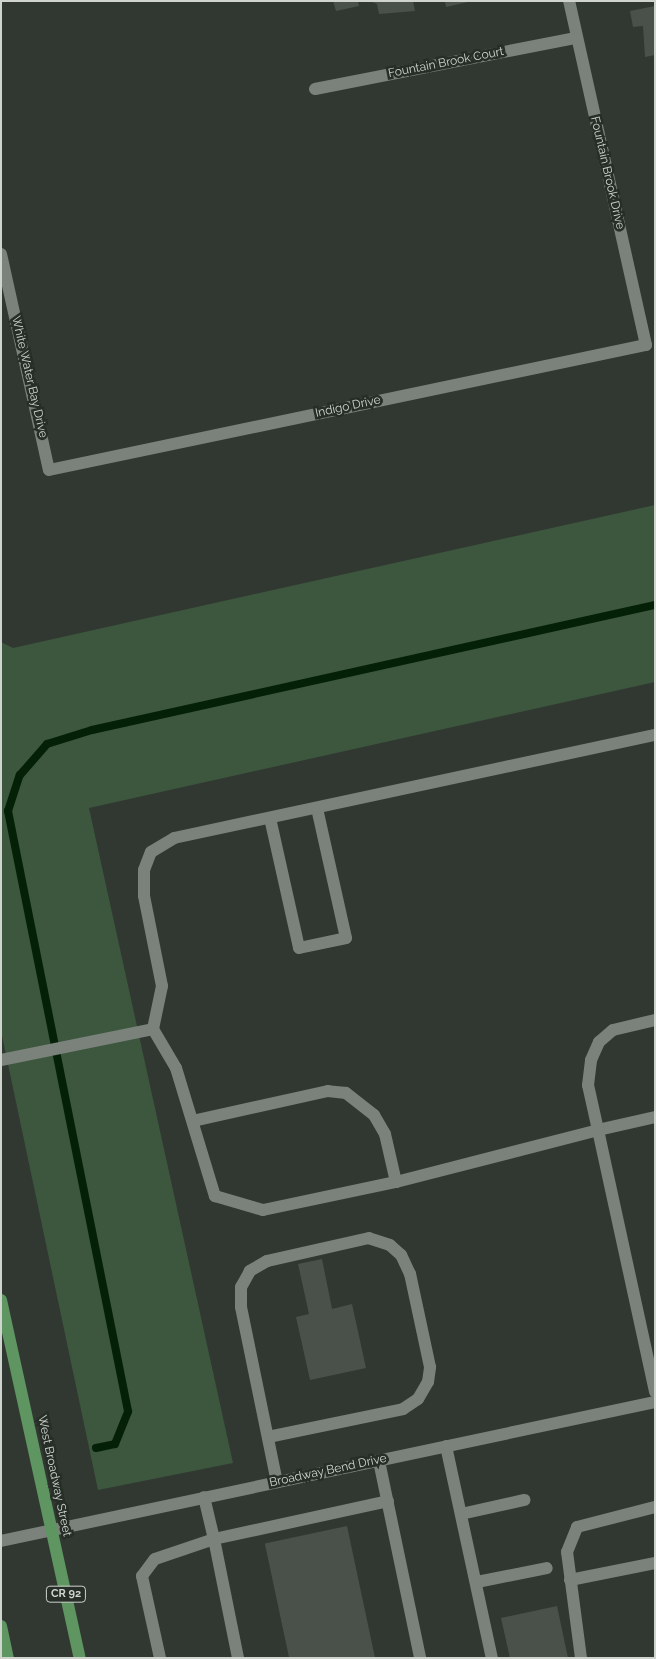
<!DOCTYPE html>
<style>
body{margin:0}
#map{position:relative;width:656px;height:1659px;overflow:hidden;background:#313831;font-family:Raleway,sans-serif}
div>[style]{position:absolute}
.green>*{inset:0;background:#3d573e}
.stream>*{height:8px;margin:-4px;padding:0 4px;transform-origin:4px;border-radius:4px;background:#042006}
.building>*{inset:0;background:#4a514a;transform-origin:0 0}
.lane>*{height:12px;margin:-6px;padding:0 6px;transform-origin:6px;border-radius:6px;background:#7b827b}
.street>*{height:12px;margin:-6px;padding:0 6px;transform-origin:6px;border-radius:6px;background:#7b827b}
.primary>*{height:12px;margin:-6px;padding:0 6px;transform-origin:6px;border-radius:6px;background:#5e9561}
span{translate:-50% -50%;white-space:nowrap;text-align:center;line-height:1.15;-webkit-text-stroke:5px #272e27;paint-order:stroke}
.shield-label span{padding:1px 4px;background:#272e27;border:1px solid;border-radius:4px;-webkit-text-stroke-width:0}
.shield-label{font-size:11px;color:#cfd4cf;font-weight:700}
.street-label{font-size:12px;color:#cfd4cf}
.frame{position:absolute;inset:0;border:2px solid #cfd4cf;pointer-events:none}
</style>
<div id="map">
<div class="green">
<i style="clip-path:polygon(655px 505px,655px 682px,89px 808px,233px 1463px,98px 1490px,1px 1031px,1px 642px,13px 648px)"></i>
</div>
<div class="stream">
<i style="left:96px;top:1448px;width:19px;rotate:-12deg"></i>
<i style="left:115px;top:1444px;width:35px;rotate:-68deg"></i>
<i style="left:128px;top:1411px;width:612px;rotate:-101.31deg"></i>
<i style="left:8px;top:811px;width:38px;rotate:-72deg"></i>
<i style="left:20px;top:775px;width:41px;rotate:-48.9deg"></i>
<i style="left:47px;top:744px;width:47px;rotate:-17.3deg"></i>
<i style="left:92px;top:730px;width:577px;rotate:-12.52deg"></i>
</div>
<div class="building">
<i style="clip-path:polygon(333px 1px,358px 1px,359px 6px,336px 11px)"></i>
<i style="clip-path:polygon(370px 1px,413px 1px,415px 11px,379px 14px,377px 4px)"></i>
<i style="clip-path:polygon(445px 1px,468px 1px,468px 2px,446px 7px)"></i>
<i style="clip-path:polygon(655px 6px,655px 55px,645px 57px,643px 26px,633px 27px,630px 11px)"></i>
<i style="clip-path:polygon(322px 1259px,332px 1309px,352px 1304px,366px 1368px,310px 1380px,296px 1317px,309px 1314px,298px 1264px)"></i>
<i style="left:347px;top:1526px;width:135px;height:84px;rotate:78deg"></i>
<i style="clip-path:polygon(557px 1606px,568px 1658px,510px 1658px,501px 1618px)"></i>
</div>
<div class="lane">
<i style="left:270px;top:818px;width:133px;rotate:77.4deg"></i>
<i style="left:299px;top:948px;width:48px;rotate:-12deg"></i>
<i style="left:346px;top:938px;width:133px;rotate:-102.6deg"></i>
<i style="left:153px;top:1029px;width:44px;rotate:-78.2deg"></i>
<i style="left:162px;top:986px;width:92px;rotate:-101.3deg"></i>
<i style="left:144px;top:896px;width:26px;rotate:-90deg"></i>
<i style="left:144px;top:870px;width:19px;rotate:-69deg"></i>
<i style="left:151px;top:852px;width:27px;rotate:-31deg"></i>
<i style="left:174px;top:838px;width:492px;rotate:-12.1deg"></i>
<i style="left:153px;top:1029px;width:45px;rotate:59.5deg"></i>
<i style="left:176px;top:1068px;width:134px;rotate:73.1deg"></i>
<i style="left:215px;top:1196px;width:50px;rotate:16.3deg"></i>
<i style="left:263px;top:1210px;width:136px;rotate:-11.9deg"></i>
<i style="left:396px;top:1182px;width:49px;rotate:-102.9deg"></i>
<i style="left:385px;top:1134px;width:22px;rotate:-120deg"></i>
<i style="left:374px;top:1115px;width:36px;rotate:-142deg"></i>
<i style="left:346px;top:1093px;width:18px;rotate:-174deg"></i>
<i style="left:328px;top:1091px;width:138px;rotate:167.5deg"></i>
<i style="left:1px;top:1060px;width:155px;rotate:-11.5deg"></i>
<i style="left:655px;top:1117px;width:58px;rotate:167.2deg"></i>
<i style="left:598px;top:1130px;width:268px;rotate:77.7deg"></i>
<i style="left:396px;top:1182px;width:209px;rotate:-14.4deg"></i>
<i style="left:598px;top:1130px;width:46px;rotate:-102.5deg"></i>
<i style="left:588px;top:1085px;width:25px;rotate:-83deg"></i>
<i style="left:591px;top:1060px;width:20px;rotate:-66deg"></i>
<i style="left:599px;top:1042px;width:18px;rotate:-41deg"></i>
<i style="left:613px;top:1030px;width:43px;rotate:-13.4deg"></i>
<i style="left:268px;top:1437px;width:138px;rotate:-11.7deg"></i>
<i style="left:403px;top:1409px;width:18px;rotate:-34deg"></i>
<i style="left:418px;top:1399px;width:20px;rotate:-60deg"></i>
<i style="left:428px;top:1382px;width:15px;rotate:-82deg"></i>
<i style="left:430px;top:1367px;width:95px;rotate:-102.1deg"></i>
<i style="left:410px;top:1274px;width:21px;rotate:-115deg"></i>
<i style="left:401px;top:1255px;width:15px;rotate:-138deg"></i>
<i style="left:390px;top:1245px;width:22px;rotate:-162deg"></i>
<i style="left:369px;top:1238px;width:105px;rotate:167.3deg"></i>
<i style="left:267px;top:1261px;width:20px;rotate:150deg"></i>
<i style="left:250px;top:1271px;width:18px;rotate:119deg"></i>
<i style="left:241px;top:1287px;width:20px;rotate:90deg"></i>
<i style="left:241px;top:1307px;width:179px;rotate:78.4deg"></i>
<i style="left:446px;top:1446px;width:217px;rotate:77.8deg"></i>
<i style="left:379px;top:1461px;width:201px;rotate:78.2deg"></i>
<i style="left:461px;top:1514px;width:65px;rotate:-12.5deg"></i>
<i style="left:570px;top:1580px;width:87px;rotate:-11.3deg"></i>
<i style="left:477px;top:1582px;width:71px;rotate:-11.3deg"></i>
<i style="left:160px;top:1658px;width:84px;rotate:-102.4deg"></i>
<i style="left:142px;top:1576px;width:21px;rotate:-53deg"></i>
<i style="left:155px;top:1559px;width:62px;rotate:-18.7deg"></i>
<i style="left:214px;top:1539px;width:43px;rotate:-103.4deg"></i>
<i style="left:238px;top:1658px;width:121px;rotate:-101.4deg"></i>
<i style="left:214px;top:1539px;width:178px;rotate:-12.3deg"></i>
<i style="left:581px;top:1658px;width:107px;rotate:-97.5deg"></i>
<i style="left:567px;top:1552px;width:27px;rotate:-68deg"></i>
<i style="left:577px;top:1527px;width:81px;rotate:-14.4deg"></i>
</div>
<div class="street">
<i style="left:315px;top:89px;width:266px;rotate:-11.1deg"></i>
<i style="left:1px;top:254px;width:221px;rotate:77.5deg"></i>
<i style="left:49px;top:470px;width:610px;rotate:-11.83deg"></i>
<i style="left:646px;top:345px;width:353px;rotate:-102.6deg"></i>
<i style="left:1px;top:1541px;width:669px;rotate:-12deg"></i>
</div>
<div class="primary">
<i style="left:1px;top:1300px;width:367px;rotate:77.6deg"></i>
<i style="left:1px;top:1626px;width:33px;rotate:78deg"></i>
</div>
<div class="shield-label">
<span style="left:66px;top:1594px">CR 92</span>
</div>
<div class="street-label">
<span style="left:446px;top:63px;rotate:-11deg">Fountain Brook Court</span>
<span style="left:607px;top:173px;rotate:77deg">Fountain Brook Drive</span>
<span style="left:29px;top:377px;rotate:77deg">White Water Bay Drive</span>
<span style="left:348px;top:407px;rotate:-12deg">Indigo Drive</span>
<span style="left:328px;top:1471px;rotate:-12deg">Broadway Bend Drive</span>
<span style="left:54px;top:1476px;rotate:78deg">West Broadway Street</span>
</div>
<div class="frame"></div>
</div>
